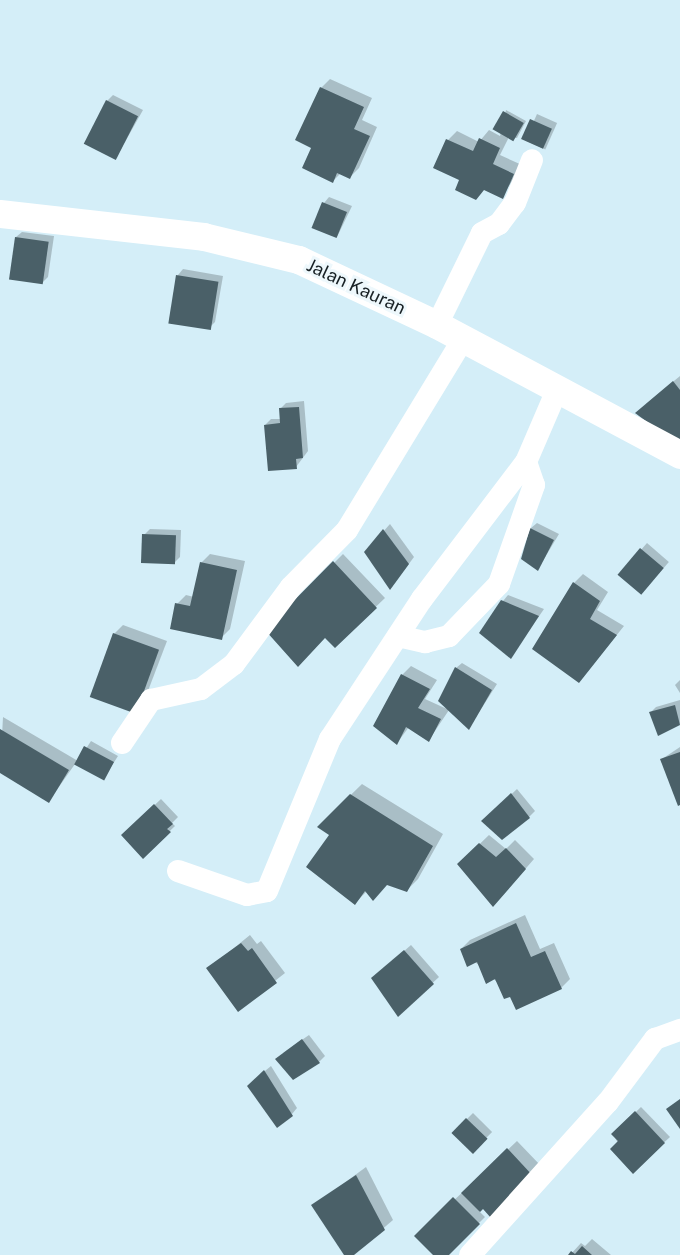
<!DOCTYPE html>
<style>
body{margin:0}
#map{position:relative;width:680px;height:1255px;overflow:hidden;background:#d4eef8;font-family:"Public Sans",sans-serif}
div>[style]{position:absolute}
.shadow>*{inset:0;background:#0003;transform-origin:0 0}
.building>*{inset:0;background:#4a6068;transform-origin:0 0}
.minor>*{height:22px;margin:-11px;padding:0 11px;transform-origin:11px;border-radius:11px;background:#fff}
.tertiary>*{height:28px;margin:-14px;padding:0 14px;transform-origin:14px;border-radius:14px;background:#fff}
span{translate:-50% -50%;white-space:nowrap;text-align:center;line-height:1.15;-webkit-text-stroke:6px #eef8fc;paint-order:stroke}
.street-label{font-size:18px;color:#182125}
</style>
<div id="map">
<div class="shadow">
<i style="clip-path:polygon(330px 79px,372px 98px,362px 120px,377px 127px,359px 168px,350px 177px,341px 173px,333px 181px,313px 147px,321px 88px)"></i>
<i style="clip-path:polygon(113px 95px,143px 110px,116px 158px,107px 101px)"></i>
<i style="clip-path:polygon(506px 110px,526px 121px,517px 138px,509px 137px,500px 155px,522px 165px,502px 197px,461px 180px,448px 140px,457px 131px,479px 142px,489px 130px,500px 136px)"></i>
<i style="left:537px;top:114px;width:22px;height:29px;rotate:24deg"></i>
<i style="clip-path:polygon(329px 197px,352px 206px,337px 237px,324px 203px)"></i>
<i style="clip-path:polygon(22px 232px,54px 236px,48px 277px,42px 283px,16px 237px)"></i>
<i style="clip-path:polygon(183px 269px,223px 276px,215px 322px,209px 328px,169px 321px,178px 275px)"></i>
<i style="clip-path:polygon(680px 376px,680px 445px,646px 404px)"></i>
<i style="clip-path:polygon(304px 401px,308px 451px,296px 467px,265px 425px,271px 419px,281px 419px,280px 409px,286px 403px)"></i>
<i style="clip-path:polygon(537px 523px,559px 534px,538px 569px,523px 558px,531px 528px)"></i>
<i style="clip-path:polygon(390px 524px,414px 557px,391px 588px,365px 552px)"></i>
<i style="clip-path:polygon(150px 529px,181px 530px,180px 557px,174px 563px,144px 535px)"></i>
<i style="left:647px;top:543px;width:29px;height:42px;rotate:41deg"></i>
<i style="clip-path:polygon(210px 554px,245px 561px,230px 629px,221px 638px,177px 604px,186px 595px,194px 597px,201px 563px)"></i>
<i style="clip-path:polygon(343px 554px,385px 598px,335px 646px,325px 636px,267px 630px)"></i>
<i style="clip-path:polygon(583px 574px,608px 592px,597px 610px,624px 626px,587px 672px,574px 583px)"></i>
<i style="clip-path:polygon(508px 595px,544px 609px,511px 657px,503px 601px)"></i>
<i style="clip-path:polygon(123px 625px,167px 641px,143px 704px,114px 634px)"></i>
<i style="clip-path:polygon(462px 663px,497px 684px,469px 728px,449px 710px,429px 740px,409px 727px,397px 743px,375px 725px,402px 675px,411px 666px,437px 680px,425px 699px,447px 709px,456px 668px)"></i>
<i style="clip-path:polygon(680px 680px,680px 693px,675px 685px)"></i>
<i style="clip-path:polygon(680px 700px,680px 724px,659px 734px,651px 712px,656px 707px)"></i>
<i style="clip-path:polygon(3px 717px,78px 761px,91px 741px,118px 756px,104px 778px,75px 764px,49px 801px,0 772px)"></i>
<i style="clip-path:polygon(680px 747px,680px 803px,662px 759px)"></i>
<i style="clip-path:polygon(362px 784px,443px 834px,418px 879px,407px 890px,387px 884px,367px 891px,355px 903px,331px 835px,319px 826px)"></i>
<i style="clip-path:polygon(517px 789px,535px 811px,529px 817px,483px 821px)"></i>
<i style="clip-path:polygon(161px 799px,178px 817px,172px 823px,175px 826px,143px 857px,123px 835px)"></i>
<i style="clip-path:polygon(489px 835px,506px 849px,515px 840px,534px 859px,502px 896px,459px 864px)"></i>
<i style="clip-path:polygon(525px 915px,540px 949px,554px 943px,570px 979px,561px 988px,511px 995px,461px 949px,470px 940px)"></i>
<i style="clip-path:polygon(250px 935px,257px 944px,261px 941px,285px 973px,238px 1010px,208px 969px)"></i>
<i style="clip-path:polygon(411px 945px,439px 977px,399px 1014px,379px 973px)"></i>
<i style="clip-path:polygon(309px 1035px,325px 1056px,319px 1062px,283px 1053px)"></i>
<i style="clip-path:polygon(271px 1066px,297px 1108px,292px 1114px,254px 1080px)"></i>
<i style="clip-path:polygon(641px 1107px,670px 1137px,633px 1171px,613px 1134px)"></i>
<i style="left:473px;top:1113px;width:27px;height:28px;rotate:45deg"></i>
<i style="clip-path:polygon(517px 1141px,542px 1167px,483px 1207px,479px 1211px,485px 1217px,447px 1255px,435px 1255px,416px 1236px)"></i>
<i style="clip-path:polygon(366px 1167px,393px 1220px,352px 1255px,345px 1255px,313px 1206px)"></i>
<i style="clip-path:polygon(592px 1239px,611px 1255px,570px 1255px,581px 1243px,585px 1246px)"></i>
</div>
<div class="building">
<i style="clip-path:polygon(320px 87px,364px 107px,354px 129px,370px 136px,350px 179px,337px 173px,333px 183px,302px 168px,311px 148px,295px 140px)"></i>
<i style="left:106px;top:100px;width:36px;height:49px;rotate:27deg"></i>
<i style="left:503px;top:111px;width:24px;height:21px;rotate:30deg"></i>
<i style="left:530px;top:119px;width:24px;height:22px;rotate:24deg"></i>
<i style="clip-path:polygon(479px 138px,500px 148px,493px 164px,514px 174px,503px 199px,484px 190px,476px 200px,455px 190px,459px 180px,433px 168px,446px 139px,473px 151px)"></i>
<i style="left:322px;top:202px;width:27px;height:28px;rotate:22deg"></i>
<i style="left:15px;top:237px;width:34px;height:43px;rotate:8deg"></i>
<i style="left:176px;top:275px;width:43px;height:49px;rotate:9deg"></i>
<i style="clip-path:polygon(673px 381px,680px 390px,680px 446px,635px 413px)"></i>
<i style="clip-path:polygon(299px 407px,303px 458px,296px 459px,297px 469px,268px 471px,264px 425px,280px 423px,279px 408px)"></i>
<i style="clip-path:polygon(530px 528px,554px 540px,538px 571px,521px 559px)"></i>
<i style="clip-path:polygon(383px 529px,409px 564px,390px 590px,364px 552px)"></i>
<i style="left:142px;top:534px;width:34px;height:29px;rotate:2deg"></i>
<i style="left:640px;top:548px;width:31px;height:35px;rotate:40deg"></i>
<i style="clip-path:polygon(333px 561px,377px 608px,335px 648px,325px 638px,298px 667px,265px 630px)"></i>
<i style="clip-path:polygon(200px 562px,237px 570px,222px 640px,170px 629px,175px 603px,190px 606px)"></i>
<i style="clip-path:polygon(573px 582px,600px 601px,590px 619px,617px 635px,579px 683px,532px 649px)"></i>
<i style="clip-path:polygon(501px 600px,539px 616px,511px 659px,479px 633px)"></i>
<i style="left:113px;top:633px;width:49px;height:68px;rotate:20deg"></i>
<i style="clip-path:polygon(455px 667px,492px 690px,469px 730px,438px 701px)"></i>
<i style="clip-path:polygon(401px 674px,430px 689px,418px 708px,441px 719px,429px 742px,406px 727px,397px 745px,373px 726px)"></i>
<i style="clip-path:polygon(675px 705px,680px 725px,658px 736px,649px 712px)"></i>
<i style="clip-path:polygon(0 729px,69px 770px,49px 803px,0 773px)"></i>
<i style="left:84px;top:746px;width:34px;height:21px;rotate:28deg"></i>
<i style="clip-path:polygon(680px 752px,680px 805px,678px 806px,660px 759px)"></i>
<i style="clip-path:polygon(511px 793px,530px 818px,502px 840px,481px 821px)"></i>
<i style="clip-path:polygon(350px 794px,433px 846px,407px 892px,387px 885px,373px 901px,365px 891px,355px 905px,306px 867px,329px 835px,317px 827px)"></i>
<i style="clip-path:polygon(154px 804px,173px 824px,167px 829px,171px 832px,143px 859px,121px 835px)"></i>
<i style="clip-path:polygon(479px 843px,496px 857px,506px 848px,526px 869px,493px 907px,457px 864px)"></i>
<i style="clip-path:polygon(516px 923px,531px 957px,545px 951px,562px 989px,516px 1010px,510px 997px,504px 999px,495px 979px,486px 984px,477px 962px,467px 967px,460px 949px)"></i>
<i style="clip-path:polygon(241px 943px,248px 951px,252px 948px,277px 983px,238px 1012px,206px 968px)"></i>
<i style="clip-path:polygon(404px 950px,434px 984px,398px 1017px,371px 978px)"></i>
<i style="clip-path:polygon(302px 1039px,320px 1063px,293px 1080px,275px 1059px)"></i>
<i style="clip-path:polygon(264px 1070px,293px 1116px,277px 1128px,247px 1086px)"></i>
<i style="clip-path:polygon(680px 1099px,680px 1129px,666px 1109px)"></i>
<i style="clip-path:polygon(635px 1111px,665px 1143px,633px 1174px,610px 1149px,618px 1141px,611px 1134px)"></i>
<i style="left:466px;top:1118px;width:30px;height:21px;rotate:44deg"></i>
<i style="clip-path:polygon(507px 1148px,534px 1177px,491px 1218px,483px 1209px,480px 1212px,461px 1193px)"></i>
<i style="clip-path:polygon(356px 1175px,385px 1230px,354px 1255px,344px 1255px,311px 1205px)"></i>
<i style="clip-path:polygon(453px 1197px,480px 1224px,449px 1255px,433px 1255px,414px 1236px)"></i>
<i style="clip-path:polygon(582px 1246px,592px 1255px,568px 1255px,571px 1251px,575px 1254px)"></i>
</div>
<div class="minor">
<i style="left:437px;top:325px;width:102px;rotate:-63.9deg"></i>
<i style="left:482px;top:233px;width:19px;rotate:-28deg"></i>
<i style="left:499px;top:224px;width:26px;rotate:-53deg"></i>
<i style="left:515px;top:203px;width:46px;rotate:-68.4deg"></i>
<i style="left:398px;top:636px;width:28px;rotate:13deg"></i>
<i style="left:425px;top:642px;width:25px;rotate:-14deg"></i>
<i style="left:449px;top:636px;width:72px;rotate:-46.1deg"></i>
<i style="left:499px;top:584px;width:105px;rotate:-70.5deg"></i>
<i style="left:534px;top:485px;width:24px;rotate:-109deg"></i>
<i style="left:122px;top:743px;width:52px;rotate:-56deg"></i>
<i style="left:151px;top:700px;width:51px;rotate:-12.4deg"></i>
<i style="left:201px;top:689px;width:41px;rotate:-37.1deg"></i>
<i style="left:234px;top:664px;width:96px;rotate:-53.5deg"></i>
<i style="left:291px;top:587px;width:80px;rotate:-45.5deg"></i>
<i style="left:347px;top:530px;width:223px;rotate:-58.7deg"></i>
<i style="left:178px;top:871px;width:73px;rotate:19.2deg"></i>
<i style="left:247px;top:895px;width:20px;rotate:-11deg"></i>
<i style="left:267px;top:891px;width:165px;rotate:-67.5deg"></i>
<i style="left:330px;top:739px;width:168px;rotate:-56.7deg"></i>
<i style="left:422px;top:599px;width:172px;rotate:-52.8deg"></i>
<i style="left:526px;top:462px;width:78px;rotate:-66.7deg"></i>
<i style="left:470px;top:1255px;width:206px;rotate:-48deg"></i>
<i style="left:608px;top:1102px;width:79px;rotate:-53.3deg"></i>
<i style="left:655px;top:1039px;width:27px;rotate:-20deg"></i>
</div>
<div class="tertiary">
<i style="left:0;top:214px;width:205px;rotate:6.4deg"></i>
<i style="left:204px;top:237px;width:98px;rotate:13.6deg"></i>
<i style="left:299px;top:260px;width:153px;rotate:25.2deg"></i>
<i style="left:437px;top:325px;width:276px;rotate:28.1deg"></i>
</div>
<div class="street-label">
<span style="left:356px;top:287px;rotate:25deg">Jalan Kauran</span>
</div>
</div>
